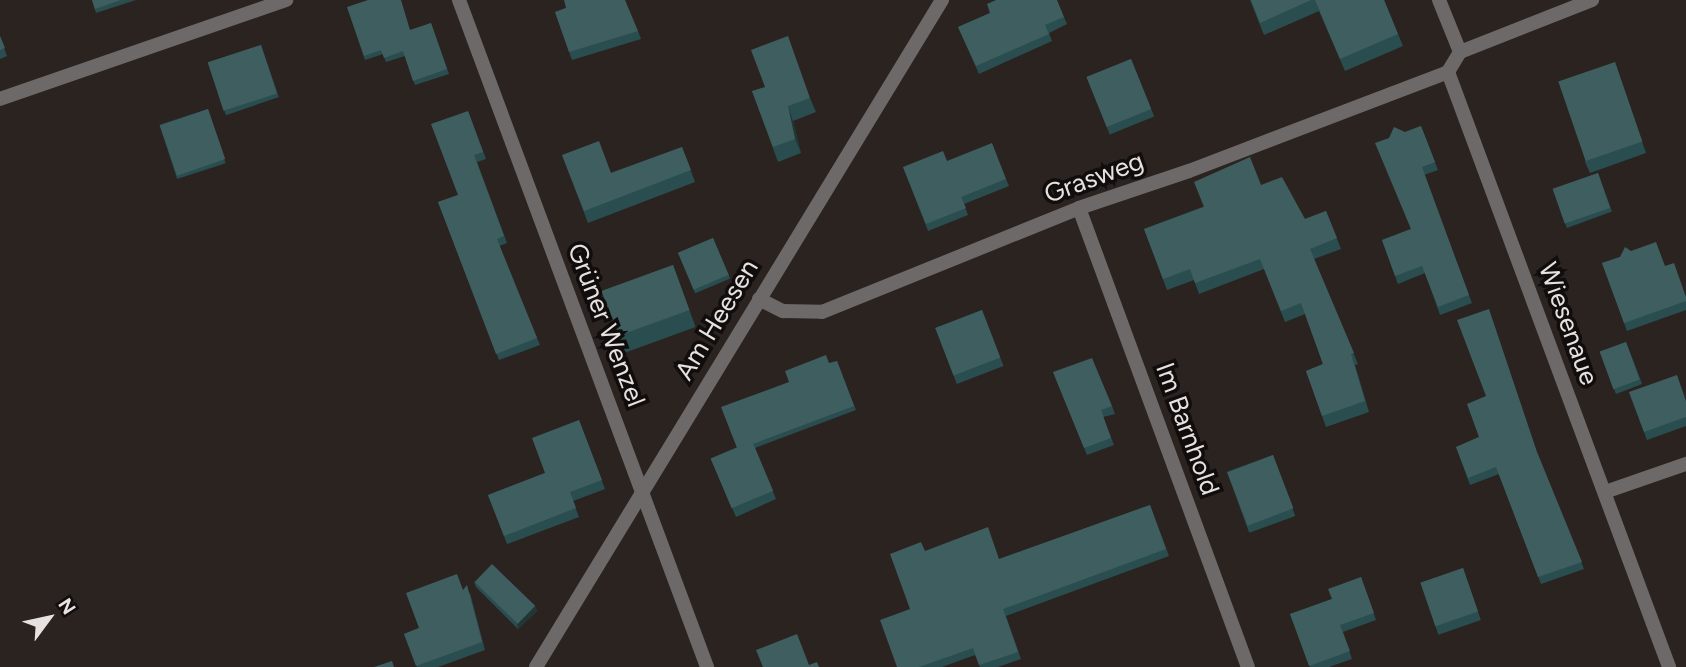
<!DOCTYPE html>
<meta charset="utf-8">
<style>
body{margin:0}
#map{position:relative;width:1686px;height:667px;overflow:hidden;background:#2a2320;font-family:Figtree,sans-serif}
div>[style]{position:absolute}
.street>*{height:14px;margin:-7px;padding:0 7px;transform-origin:7px;border-radius:7px;background:#6d6968}
.wall>*{inset:0;background:#2a4e50;transform-origin:0 0}
.shaded-wall>*{inset:0;background:#223636}
.building>*{inset:0;background:#3f5e5f;transform-origin:0 0}
span{translate:-50% -50%;white-space:nowrap;text-align:center;line-height:1.15;-webkit-text-stroke:7px #100d0c;paint-order:stroke}
.street-label{font-size:26px;color:#e7e2e0}
.north{position:absolute;left:14px;top:583px;width:70px;height:70px;-webkit-text-stroke:5px #100d0c;paint-order:stroke;rotate:57deg;font-size:19px;font-weight:700;line-height:28px;text-align:center;color:#e7e2e0}
.north::after{content:'';display:block;margin:auto;width:24px;height:32px;background:#e7e2e0;clip-path:polygon(50% 0,100% 100%,50% 72%,0 100%)}
</style>
<div id="map">
<div class="street">
<i style="left:459px;top:0;width:712px;rotate:69.6deg"></i>
<i style="left:1439px;top:0;width:56px;rotate:68deg"></i>
<i style="left:1460px;top:52px;width:23px;rotate:121deg"></i>
<i style="left:1448px;top:72px;width:635px;rotate:69.62deg"></i>
<i style="left:1460px;top:52px;width:142px;rotate:-21.5deg"></i>
<i style="left:0;top:99px;width:303px;rotate:-19.1deg"></i>
<i style="left:1079px;top:208px;width:489px;rotate:69.8deg"></i>
<i style="left:759px;top:299px;width:27px;rotate:27deg"></i>
<i style="left:783px;top:311px;width:39px;rotate:1deg"></i>
<i style="left:822px;top:312px;width:277px;rotate:-22deg"></i>
<i style="left:1079px;top:208px;width:116px;rotate:-18.6deg"></i>
<i style="left:1189px;top:171px;width:277px;rotate:-20.9deg"></i>
<i style="left:1605px;top:492px;width:86px;rotate:-19.1deg"></i>
<i style="left:536px;top:667px;width:781px;rotate:-58.67deg"></i>
</div>
<div class="wall">
<i style="clip-path:polygon(92px 0,136px 0,96px 13px)"></i>
<i style="clip-path:polygon(1250px 0,1384px 0,1403px 46px,1345px 71px,1319px 11px,1264px 35px)"></i>
<i style="clip-path:polygon(347px 7px,411px 30px,431px 23px,449px 74px,415px 85px,405px 56px,386px 62px,383px 54px,365px 60px)"></i>
<i style="clip-path:polygon(566px 8px,638px 31px,641px 39px,572px 60px,555px 12px)"></i>
<i style="clip-path:polygon(990px 13px,1064px 17px,1067px 24px,1049px 33px,1052px 41px,979px 74px,958px 27px)"></i>
<i style="clip-path:polygon(0 36px,7px 56px,0 59px)"></i>
<i style="left:261px;top:45px;width:55px;height:56px;rotate:71deg"></i>
<i style="left:1131px;top:59px;width:62px;height:48px;rotate:68deg"></i>
<i style="clip-path:polygon(1615px 62px,1646px 153px,1590px 173px,1585px 162px)"></i>
<i style="clip-path:polygon(752px 91px,810px 98px,816px 112px,793px 121px,801px 153px,778px 162px)"></i>
<i style="left:208px;top:109px;width:57px;height:51px;rotate:72deg"></i>
<i style="clip-path:polygon(468px 111px,486px 159px,477px 162px,507px 243px,499px 246px,540px 345px,499px 360px,438px 202px,458px 195px)"></i>
<i style="clip-path:polygon(1421px 126px,1438px 170px,1424px 175px,1472px 303px,1440px 315px,1425px 273px,1398px 284px,1382px 240px,1411px 229px,1389px 138px)"></i>
<i style="clip-path:polygon(682px 147px,695px 182px,588px 223px,562px 155px,611px 173px)"></i>
<i style="clip-path:polygon(947px 161px,1006px 179px,1009px 186px,964px 204px,968px 215px,928px 231px,903px 167px)"></i>
<i style="left:1598px;top:173px;width:41px;height:48px;rotate:70deg"></i>
<i style="clip-path:polygon(1261px 185px,1305px 219px,1326px 211px,1341px 249px,1314px 259px,1358px 364px,1355px 365px,1369px 412px,1326px 427px,1306px 371px,1323px 364px,1305px 314px,1285px 322px,1264px 269px,1199px 294px,1194px 280px,1167px 290px,1144px 229px)"></i>
<i style="left:713px;top:238px;width:44px;height:38px;rotate:67deg"></i>
<i style="clip-path:polygon(1620px 257px,1665px 266px,1686px 297px,1686px 310px,1627px 331px,1602px 263px)"></i>
<i style="left:673px;top:265px;width:66px;height:76px;rotate:70deg"></i>
<i style="left:982px;top:310px;width:60px;height:50px;rotate:69deg"></i>
<i style="left:1626px;top:342px;width:45px;height:28px;rotate:69deg"></i>
<i style="clip-path:polygon(837px 361px,856px 410px,755px 448px,776px 499px,736px 517px,711px 459px,737px 448px,789px 382px)"></i>
<i style="clip-path:polygon(1053px 372px,1112px 406px,1115px 414px,1103px 417px,1114px 445px,1087px 455px)"></i>
<i style="clip-path:polygon(1629px 392px,1686px 401px,1686px 426px,1647px 440px)"></i>
<i style="clip-path:polygon(579px 420px,605px 489px,573px 501px,579px 517px,507px 544px,488px 495px,545px 473px)"></i>
<i style="clip-path:polygon(1479px 437px,1538px 455px,1584px 569px,1541px 584px,1499px 474px,1470px 485px,1456px 447px)"></i>
<i style="left:1273px;top:455px;width:65px;height:49px;rotate:70deg"></i>
<i style="clip-path:polygon(1150px 505px,1169px 556px,1006px 616px,1021px 659px,998px 667px,980px 667px,975px 655px,942px 667px,897px 667px,910px 609px,925px 551px,999px 559px)"></i>
<i style="left:1463px;top:568px;width:55px;height:45px;rotate:71deg"></i>
<i style="clip-path:polygon(1361px 577px,1376px 620px,1343px 632px,1352px 659px,1329px 667px,1310px 667px,1290px 614px,1332px 599px)"></i>
<i style="clip-path:polygon(474px 582px,535px 606px,537px 611px,518px 629px,476px 587px)"></i>
<i style="clip-path:polygon(463px 590px,470px 593px,485px 650px,438px 667px,417px 667px,404px 634px,419px 628px)"></i>
</div>
<div class="shaded-wall">
<i style="clip-path:polygon(788px 106px,793px 121px,801px 153px,795px 139px)"></i>
<i style="clip-path:polygon(535px 606px,537px 611px,518px 629px,517px 624px)"></i>
</div>
<div class="building">
<i style="clip-path:polygon(92px 0,121px 0,95px 9px)"></i>
<i style="clip-path:polygon(368px 0,401px 0,410px 30px,431px 23px,447px 69px,413px 81px,403px 51px,384px 58px,381px 50px,364px 56px,347px 7px)"></i>
<i style="clip-path:polygon(564px 0,625px 0,638px 31px,569px 52px,555px 12px,566px 8px)"></i>
<i style="clip-path:polygon(996px 0,1057px 0,1064px 17px,1045px 25px,1049px 34px,976px 66px,958px 27px,990px 13px,987px 4px)"></i>
<i style="clip-path:polygon(1251px 0,1311px 0,1260px 23px)"></i>
<i style="clip-path:polygon(1315px 0,1384px 0,1398px 34px,1340px 59px)"></i>
<i style="clip-path:polygon(0 36px,5px 48px,0 50px)"></i>
<i style="clip-path:polygon(788px 36px,810px 98px,788px 106px,795px 139px,773px 147px,752px 91px,765px 87px,751px 50px)"></i>
<i style="left:261px;top:45px;width:51px;height:56px;rotate:72deg"></i>
<i style="left:1131px;top:59px;width:54px;height:48px;rotate:68deg"></i>
<i style="left:1615px;top:62px;width:84px;height:60px;rotate:71deg"></i>
<i style="left:208px;top:109px;width:53px;height:51px;rotate:71deg"></i>
<i style="clip-path:polygon(468px 111px,483px 152px,474px 155px,504px 236px,497px 239px,537px 338px,496px 354px,438px 202px,458px 195px,431px 124px)"></i>
<i style="clip-path:polygon(1421px 126px,1435px 162px,1422px 167px,1469px 295px,1438px 307px,1422px 266px,1395px 276px,1382px 240px,1411px 229px,1375px 143px,1389px 138px,1394px 127px,1405px 132px)"></i>
<i style="clip-path:polygon(599px 141px,611px 173px,682px 147px,691px 170px,584px 211px,562px 155px)"></i>
<i style="clip-path:polygon(992px 143px,1006px 179px,961px 197px,966px 208px,926px 224px,903px 167px,943px 151px,947px 161px)"></i>
<i style="clip-path:polygon(1250px 157px,1261px 185px,1282px 177px,1305px 219px,1326px 211px,1337px 238px,1310px 249px,1354px 353px,1351px 354px,1365px 401px,1322px 416px,1306px 371px,1323px 364px,1301px 303px,1281px 311px,1260px 259px,1195px 283px,1190px 269px,1163px 279px,1144px 229px,1204px 207px,1194px 182px)"></i>
<i style="left:1598px;top:173px;width:37px;height:48px;rotate:71deg"></i>
<i style="left:713px;top:238px;width:40px;height:38px;rotate:67deg"></i>
<i style="clip-path:polygon(1656px 242px,1665px 266px,1674px 263px,1686px 297px,1686px 301px,1624px 323px,1602px 263px,1620px 257px,1625px 247px,1631px 251px)"></i>
<i style="left:673px;top:265px;width:48px;height:76px;rotate:70deg"></i>
<i style="clip-path:polygon(1489px 309px,1537px 452px,1582px 562px,1538px 577px,1496px 467px,1468px 478px,1456px 447px,1479px 437px,1467px 404px,1486px 396px,1457px 320px)"></i>
<i style="left:982px;top:310px;width:51px;height:50px;rotate:69deg"></i>
<i style="left:1626px;top:342px;width:40px;height:28px;rotate:70deg"></i>
<i style="clip-path:polygon(826px 355px,829px 363px,837px 361px,854px 406px,753px 444px,752px 441px,737px 448px,721px 407px,789px 382px,785px 371px)"></i>
<i style="clip-path:polygon(1092px 358px,1112px 406px,1101px 410px,1111px 438px,1084px 448px,1053px 372px)"></i>
<i style="clip-path:polygon(1677px 375px,1686px 401px,1686px 417px,1644px 432px,1629px 392px)"></i>
<i style="clip-path:polygon(579px 420px,602px 480px,570px 492px,576px 508px,504px 536px,488px 495px,545px 473px,532px 438px)"></i>
<i style="left:752px;top:441px;width:54px;height:45px;rotate:67deg"></i>
<i style="left:1273px;top:455px;width:57px;height:49px;rotate:69deg"></i>
<i style="clip-path:polygon(1150px 505px,1166px 549px,1003px 609px,1018px 652px,979px 665px,973px 648px,919px 667px,897px 667px,880px 620px,910px 609px,890px 554px,921px 542px,925px 551px,988px 527px,999px 559px)"></i>
<i style="left:492px;top:564px;width:60px;height:25px;rotate:44deg"></i>
<i style="left:1463px;top:568px;width:46px;height:45px;rotate:71deg"></i>
<i style="clip-path:polygon(457px 574px,463px 590px,467px 585px,482px 642px,416px 666px,404px 634px,419px 628px,406px 593px)"></i>
<i style="clip-path:polygon(1361px 577px,1374px 613px,1340px 625px,1350px 651px,1309px 666px,1290px 614px,1332px 599px,1328px 589px)"></i>
<i style="clip-path:polygon(797px 634px,809px 665px,817px 662px,819px 667px,763px 667px,756px 650px)"></i>
<i style="clip-path:polygon(392px 661px,394px 667px,374px 667px)"></i>
</div>
<div class="street-label">
<span style="left:1094px;top:178px;rotate:-20deg">Grasweg</span>
<span style="left:717px;top:320px;rotate:-59deg">Am Heesen</span>
<span style="left:1568px;top:324px;rotate:70deg">Wiesenaue</span>
<span style="left:606px;top:325px;rotate:69deg">Grüner Wenzel</span>
<span style="left:1187px;top:429px;rotate:70deg">Im Barnhold</span>
</div>
<div class="north">N</div>
</div>
